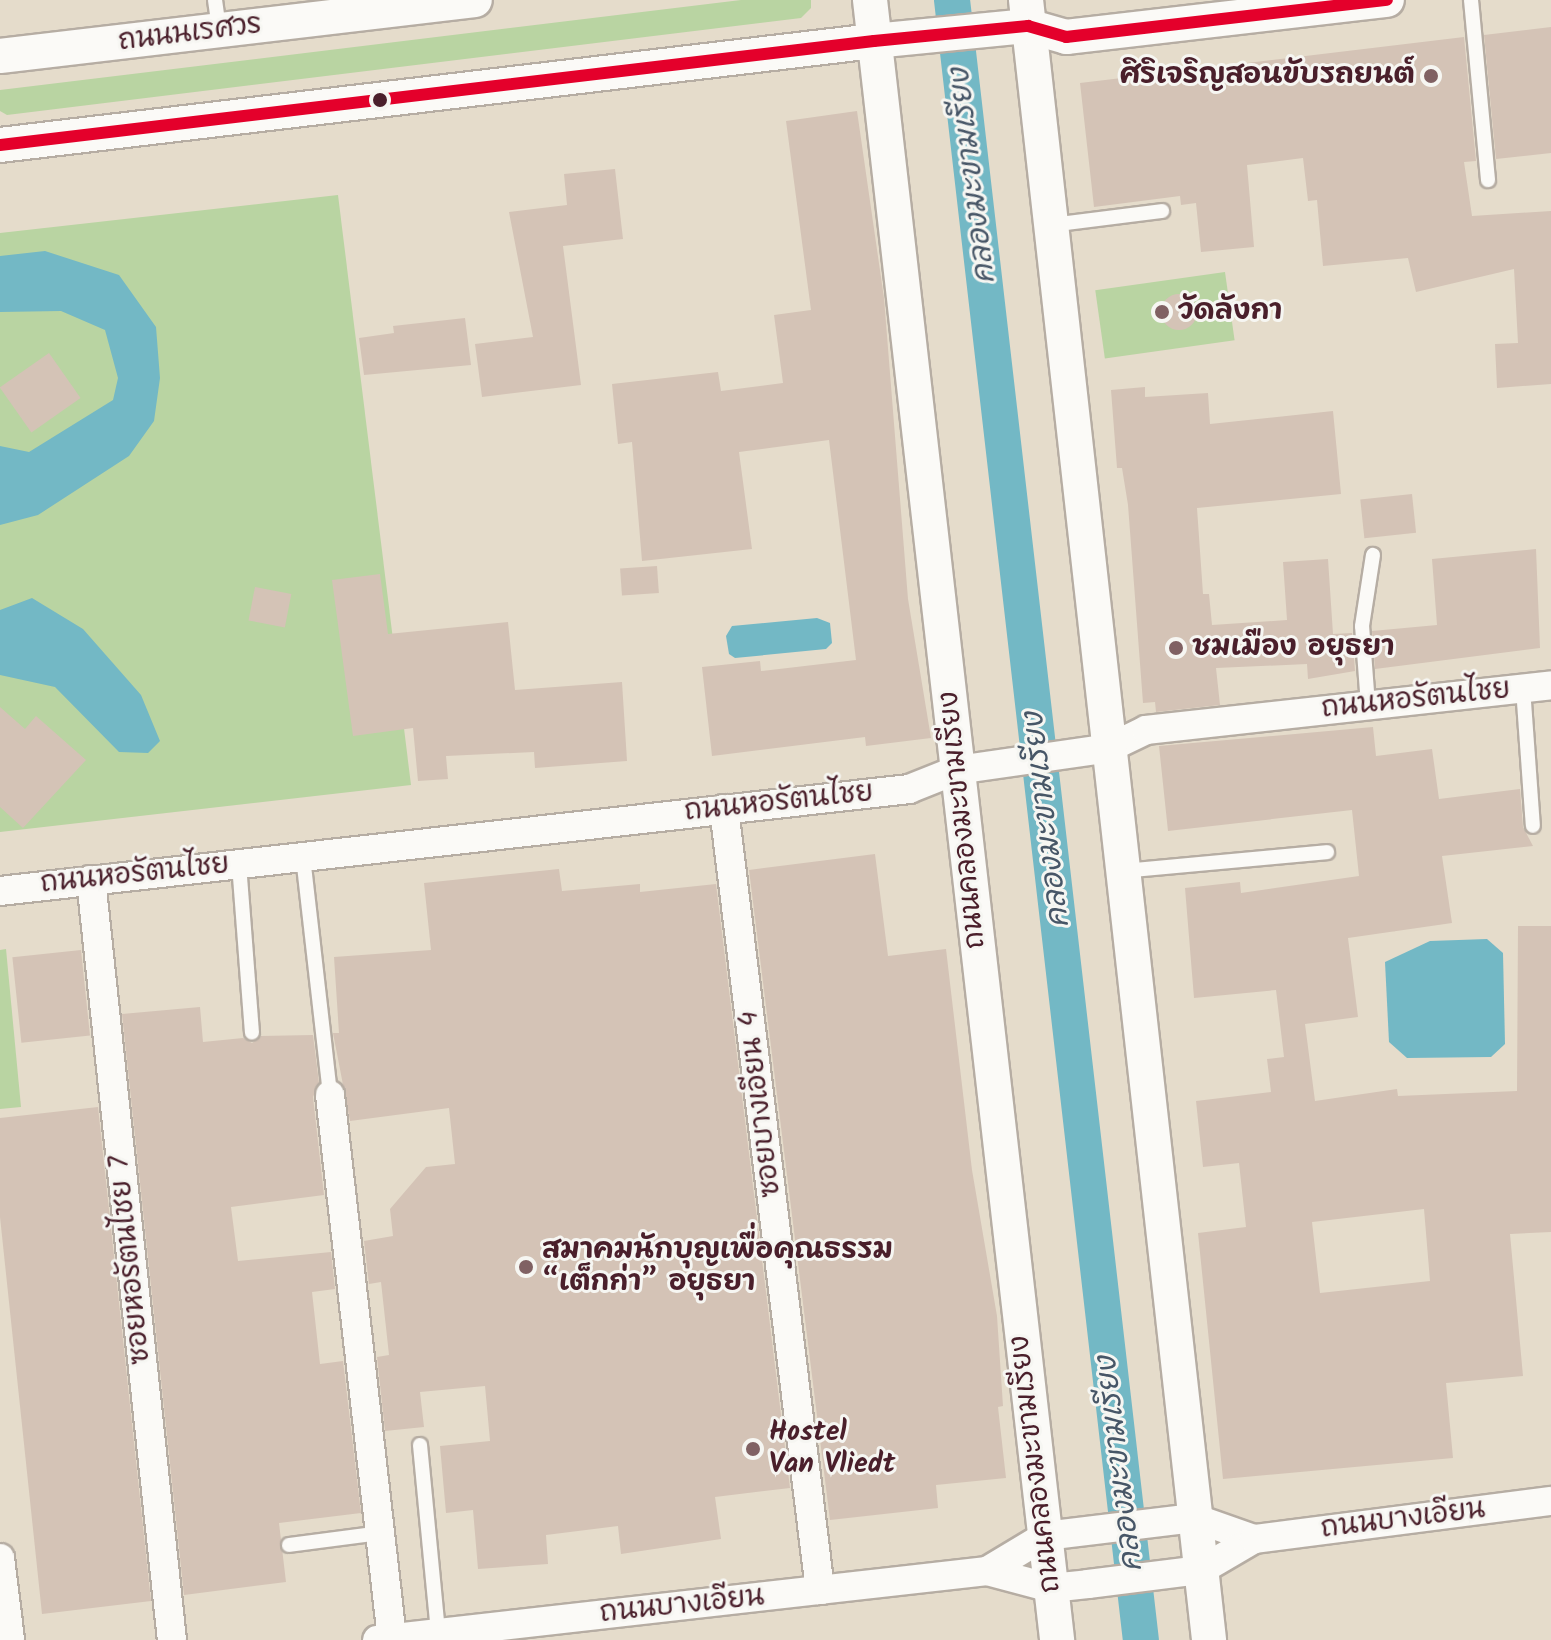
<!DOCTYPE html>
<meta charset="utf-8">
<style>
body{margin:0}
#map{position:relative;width:1551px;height:1640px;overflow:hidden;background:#e5dccb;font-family:Kalam,"Playpen Sans Thai",sans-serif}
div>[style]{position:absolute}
.green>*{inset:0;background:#b9d4a2;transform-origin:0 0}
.water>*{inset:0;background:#73b8c5}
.canal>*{height:36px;margin:-18px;padding:0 18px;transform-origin:18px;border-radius:18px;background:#73b8c5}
.building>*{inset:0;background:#d4c3b6;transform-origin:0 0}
.round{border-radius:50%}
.roads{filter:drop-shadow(2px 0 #b6ada3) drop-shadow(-2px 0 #b6ada3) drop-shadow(0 2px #b6ada3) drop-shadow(0 -2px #b6ada3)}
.service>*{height:14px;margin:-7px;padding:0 7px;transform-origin:7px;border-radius:7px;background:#fbfaf7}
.minor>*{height:28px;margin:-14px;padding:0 14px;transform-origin:14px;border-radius:14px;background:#fbfaf7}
.tertiary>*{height:34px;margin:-17px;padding:0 17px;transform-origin:17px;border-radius:17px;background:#fbfaf7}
.bus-1>*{height:12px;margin:-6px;padding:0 6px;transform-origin:6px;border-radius:6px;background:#e4002b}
.dots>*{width:22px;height:22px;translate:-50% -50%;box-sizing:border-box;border:4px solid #f6f6f2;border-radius:50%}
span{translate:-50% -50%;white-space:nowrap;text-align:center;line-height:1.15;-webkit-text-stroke:6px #f6f6f2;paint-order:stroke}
.street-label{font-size:28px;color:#4a1f2b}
.poi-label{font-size:28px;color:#4a1f2b;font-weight:700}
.right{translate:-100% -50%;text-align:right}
.left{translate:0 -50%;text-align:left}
.water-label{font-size:30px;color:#475667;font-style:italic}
</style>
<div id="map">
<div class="green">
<i style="clip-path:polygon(741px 0,811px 0,811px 8px,801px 18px,7px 115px,0 111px,0 90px)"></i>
<i style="clip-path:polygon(338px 195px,411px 785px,0 832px,0 233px)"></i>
<i style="left:1225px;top:272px;width:69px;height:131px;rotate:82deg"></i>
<i style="clip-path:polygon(6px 949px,21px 1107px,0 1109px,0 950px)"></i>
</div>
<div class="water">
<i style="clip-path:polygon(45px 251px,119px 275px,156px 327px,160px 378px,154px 421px,129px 456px,38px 515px,0 525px,0 446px,29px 452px,113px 400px,118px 378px,105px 330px,61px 311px,0 312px,0 256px)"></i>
<i style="clip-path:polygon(32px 598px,83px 629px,141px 695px,160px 741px,148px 753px,119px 752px,55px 687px,0 675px,0 610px)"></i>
<i style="clip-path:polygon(817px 618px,830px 623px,832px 643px,826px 649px,735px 658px,729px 654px,726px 636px,732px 626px)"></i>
<i style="clip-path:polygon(1487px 939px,1503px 953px,1505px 1044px,1491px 1057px,1407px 1058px,1389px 1042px,1385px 962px,1430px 941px)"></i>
</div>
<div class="canal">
<i style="left:952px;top:0;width:1651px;rotate:83.43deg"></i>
</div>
<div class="building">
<i style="clip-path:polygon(1551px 27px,1551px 153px,1496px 159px,1484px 35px)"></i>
<i style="clip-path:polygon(1464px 37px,1476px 161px,1464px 162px,1472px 216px,1551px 211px,1551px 384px,1497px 388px,1495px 344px,1518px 343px,1514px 269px,1416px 292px,1408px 258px,1323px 266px,1317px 200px,1308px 201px,1303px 158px,1247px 165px,1254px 247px,1201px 252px,1196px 203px,1181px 205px,1180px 196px,1094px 207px,1080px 83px)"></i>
<i style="clip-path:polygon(857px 111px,884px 298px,908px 599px,931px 738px,866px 746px,865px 737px,712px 756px,702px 667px,760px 661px,761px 671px,856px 660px,829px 440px,739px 452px,752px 549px,642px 561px,632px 442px,618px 444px,612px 384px,718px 372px,721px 391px,783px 383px,774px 315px,811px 310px,786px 121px)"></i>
<i style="clip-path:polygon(615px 169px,623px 239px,563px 246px,581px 385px,482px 397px,475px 344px,533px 337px,509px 212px,567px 205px,564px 174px)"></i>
<i class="round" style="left:1161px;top:294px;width:36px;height:36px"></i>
<i style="clip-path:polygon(465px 318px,471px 365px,364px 375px,359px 338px,394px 333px,393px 326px)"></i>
<i style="left:49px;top:353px;width:55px;height:60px;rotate:55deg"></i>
<i style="clip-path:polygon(1145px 387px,1145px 397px,1208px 393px,1210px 424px,1333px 411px,1341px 494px,1197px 508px,1203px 594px,1209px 594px,1212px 625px,1287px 620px,1283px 562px,1328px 559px,1333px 634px,1352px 633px,1355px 671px,1308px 679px,1307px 664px,1216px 668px,1220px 705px,1156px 712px,1155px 702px,1143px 703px,1128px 505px,1122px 468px,1117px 468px,1111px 390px)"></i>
<i style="left:1412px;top:494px;width:39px;height:52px;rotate:84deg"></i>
<i style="clip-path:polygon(1536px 549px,1540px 648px,1375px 669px,1372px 631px,1437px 625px,1432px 559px)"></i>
<i style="left:657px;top:566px;width:27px;height:37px;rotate:86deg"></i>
<i style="clip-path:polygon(380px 574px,388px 634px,508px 622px,515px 690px,622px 682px,627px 761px,535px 768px,534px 752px,446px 756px,448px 779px,418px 781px,413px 728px,353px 736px,332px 580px)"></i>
<i style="left:255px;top:587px;width:37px;height:34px;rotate:11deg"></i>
<i style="clip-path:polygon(0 707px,25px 729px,36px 716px,86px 760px,23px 828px,0 807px)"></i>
<i style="clip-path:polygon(evenodd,1373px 727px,1376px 756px,1432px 749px,1439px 799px,1520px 789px,1523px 827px,1533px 846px,1442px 856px,1452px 923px,1348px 938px,1358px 1017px,1305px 1024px,1315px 1101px,1397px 1089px,1398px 1096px,1517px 1091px,1518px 926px,1551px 926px,1551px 1232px,1510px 1234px,1523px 1376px,1446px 1383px,1453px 1458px,1223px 1479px,1198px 1233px,1246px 1227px,1239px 1163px,1203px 1167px,1196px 1101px,1271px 1092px,1267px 1059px,1284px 1057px,1276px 990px,1194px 998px,1185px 888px,1240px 882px,1241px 893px,1359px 876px,1352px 810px,1168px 831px,1159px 746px,1373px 727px,1424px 1209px,1430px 1281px,1320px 1293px,1312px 1222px,1424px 1209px)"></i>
<i style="clip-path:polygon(875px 854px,888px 956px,946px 949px,972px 1170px,997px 1316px,1003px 1406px,998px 1407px,1006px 1478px,936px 1485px,938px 1508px,830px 1520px,749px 870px)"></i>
<i style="clip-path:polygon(559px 869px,562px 891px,640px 884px,640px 892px,716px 884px,790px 1488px,715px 1497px,721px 1539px,621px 1554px,618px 1526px,546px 1535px,548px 1564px,478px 1569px,473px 1510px,446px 1513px,440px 1446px,490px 1441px,485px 1386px,420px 1392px,424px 1427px,385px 1431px,377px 1357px,389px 1355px,381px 1282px,369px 1284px,364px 1241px,393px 1236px,390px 1209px,426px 1167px,455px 1164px,449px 1108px,350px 1121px,333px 1033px,339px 1033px,334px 957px,431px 950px,424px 883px)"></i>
<i style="left:81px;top:950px;width:86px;height:69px;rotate:84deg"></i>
<i style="clip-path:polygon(200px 1007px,203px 1042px,243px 1038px,252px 1043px,261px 1036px,313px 1035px,319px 1083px,313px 1097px,324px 1195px,231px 1207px,238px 1261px,331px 1252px,335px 1289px,312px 1292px,320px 1364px,343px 1361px,361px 1513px,279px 1523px,286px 1582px,184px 1595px,122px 1014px)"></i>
<i style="clip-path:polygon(98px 1107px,151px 1601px,42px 1614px,0 1217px,0 1118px)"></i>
</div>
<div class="roads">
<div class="service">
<i style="left:215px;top:0;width:30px;rotate:82deg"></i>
<i style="left:1471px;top:0;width:181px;rotate:84.6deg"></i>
<i style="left:1051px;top:225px;width:112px;rotate:-7.2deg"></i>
<i style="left:1523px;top:688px;width:138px;rotate:85.9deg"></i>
<i style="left:1368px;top:705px;width:79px;rotate:-94.3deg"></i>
<i style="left:1362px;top:626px;width:72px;rotate:-81.2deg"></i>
<i style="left:303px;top:857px;width:240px;rotate:83.5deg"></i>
<i style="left:239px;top:864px;width:169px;rotate:85.6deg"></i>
<i style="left:1123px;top:871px;width:205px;rotate:-5.3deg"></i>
<i style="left:420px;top:1445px;width:189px;rotate:84.5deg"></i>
<i style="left:289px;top:1545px;width:92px;rotate:-7.5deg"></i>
</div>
<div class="minor">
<i style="left:724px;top:809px;width:787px;rotate:82.99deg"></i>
<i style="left:91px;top:880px;width:764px;rotate:83.92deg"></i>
<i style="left:0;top:891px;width:915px;rotate:-6.4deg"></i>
<i style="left:909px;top:789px;width:52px;rotate:-21.6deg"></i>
<i style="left:957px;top:770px;width:154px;rotate:-8.2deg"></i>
<i style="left:1109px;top:748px;width:41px;rotate:-25.9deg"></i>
<i style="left:1146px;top:730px;width:407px;rotate:-6.3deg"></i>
<i style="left:330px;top:1095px;width:547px;rotate:83.49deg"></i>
<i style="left:0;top:1558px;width:83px;rotate:83deg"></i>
<i style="left:987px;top:1571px;width:68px;rotate:-31.1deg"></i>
<i style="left:1045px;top:1536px;width:150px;rotate:-6.9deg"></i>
<i style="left:1194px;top:1518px;width:64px;rotate:19.3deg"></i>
<i style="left:377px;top:1640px;width:614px;rotate:-6.45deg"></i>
<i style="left:987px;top:1571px;width:66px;rotate:14.9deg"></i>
<i style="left:1051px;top:1588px;width:37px;rotate:-6deg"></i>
<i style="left:1088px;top:1584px;width:114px;rotate:-7.1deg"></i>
<i style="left:1201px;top:1570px;width:61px;rotate:-30.3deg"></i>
<i style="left:1254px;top:1539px;width:299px;rotate:-7.3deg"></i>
</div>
<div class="tertiary">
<i style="left:870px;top:0;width:1651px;rotate:83.49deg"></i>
<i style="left:1026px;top:0;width:1650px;rotate:83.63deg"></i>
<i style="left:0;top:56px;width:478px;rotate:-6.7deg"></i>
<i style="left:0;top:145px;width:880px;rotate:-6.79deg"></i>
<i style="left:874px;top:41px;width:155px;rotate:-5.6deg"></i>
<i style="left:1028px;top:26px;width:40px;rotate:16deg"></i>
<i style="left:1066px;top:37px;width:323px;rotate:-6.6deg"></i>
</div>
</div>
<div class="bus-1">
<i style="left:0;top:145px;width:880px;rotate:-6.79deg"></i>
<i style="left:874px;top:41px;width:155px;rotate:-5.6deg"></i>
<i style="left:1028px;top:26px;width:40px;rotate:16deg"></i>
<i style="left:1066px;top:37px;width:323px;rotate:-6.6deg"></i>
</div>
<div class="dots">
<i style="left:1431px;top:76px;background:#806163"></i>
<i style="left:380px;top:100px;background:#4a1f2b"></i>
<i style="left:1162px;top:312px;background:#806163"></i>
<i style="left:1176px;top:648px;background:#806163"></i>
<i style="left:526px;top:1267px;background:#806163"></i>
<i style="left:753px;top:1449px;background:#806163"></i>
</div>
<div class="street-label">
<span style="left:190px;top:34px;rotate:-7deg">ถนนนเรศวร</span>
<span style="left:1416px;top:700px;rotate:-6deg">ถนนหอรัตนไชย</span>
<span style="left:779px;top:803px;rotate:-6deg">ถนนหอรัตนไชย</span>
<span style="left:963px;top:820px;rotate:-96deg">ถนนคลองมะขามเรียง</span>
<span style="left:135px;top:875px;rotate:-6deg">ถนนหอรัตนไชย</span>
<span style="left:761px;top:1104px;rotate:-97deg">ซอยบางเอียน 4</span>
<span style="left:131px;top:1260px;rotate:-96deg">ซอยหอรัตนไชย 7</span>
<span style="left:1036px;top:1464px;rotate:-97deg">ถนนคลองมะขามเรียง</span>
<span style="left:1403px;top:1520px;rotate:-7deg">ถนนบางเอียน</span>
<span style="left:682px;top:1606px;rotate:-6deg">ถนนบางเอียน</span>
</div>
<div class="poi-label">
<span class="right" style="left:1415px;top:76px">ศิริเจริญสอนขับรถยนต์</span>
<span class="left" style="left:1178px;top:312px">วัดลังกา</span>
<span class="left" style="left:1192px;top:648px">ชมเมือง อยุธยา</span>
<span class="left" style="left:542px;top:1267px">สมาคมนักบุญเพื่อคุณธรรม<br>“เต็กก่า” อยุธยา</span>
<span class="left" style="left:769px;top:1449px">Hostel<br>Van Vliedt</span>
</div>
<div class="water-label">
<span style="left:973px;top:176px;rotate:-97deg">คลองมะขามเรียง</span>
<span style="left:1047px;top:820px;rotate:-97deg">คลองมะขามเรียง</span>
<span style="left:1120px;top:1464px;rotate:-97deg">คลองมะขามเรียง</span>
</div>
</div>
